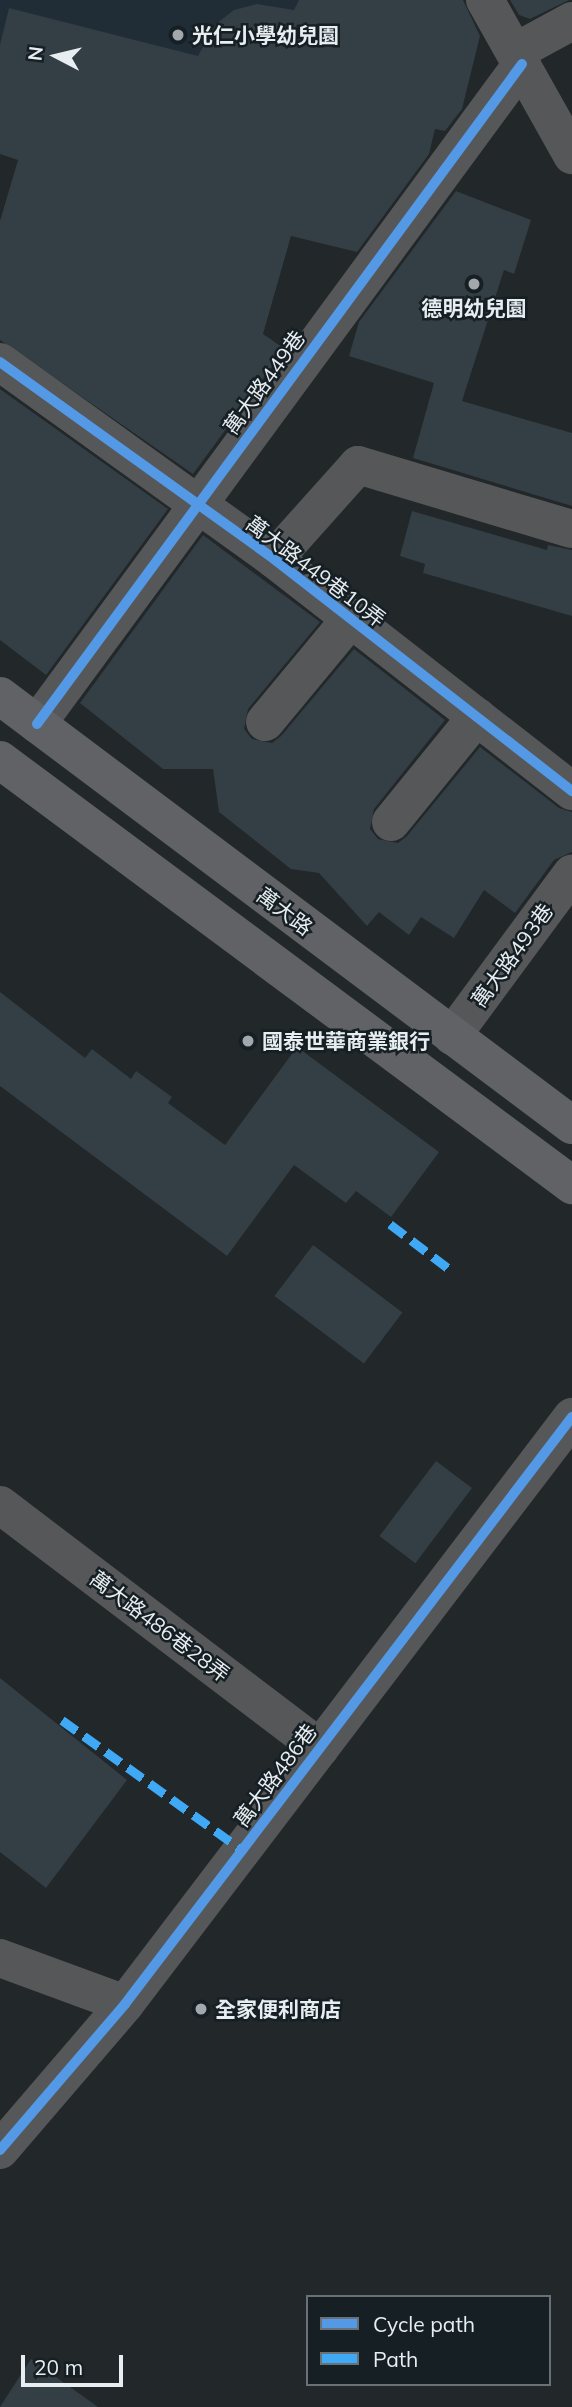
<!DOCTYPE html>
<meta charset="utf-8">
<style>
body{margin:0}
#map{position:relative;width:572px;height:2407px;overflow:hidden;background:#22272a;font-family:Mulish,"Noto Sans TC",sans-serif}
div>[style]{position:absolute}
.built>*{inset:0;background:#202d36}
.building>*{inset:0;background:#333e45;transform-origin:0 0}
.minor>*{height:38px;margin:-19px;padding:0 19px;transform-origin:19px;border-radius:19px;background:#565759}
.secondary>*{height:38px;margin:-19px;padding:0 19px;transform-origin:19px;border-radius:19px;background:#606265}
.quiet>*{height:9px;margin-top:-4.5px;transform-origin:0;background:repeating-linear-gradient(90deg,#3fa9f5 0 18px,transparent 0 27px)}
.cycleway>*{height:10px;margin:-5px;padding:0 5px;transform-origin:5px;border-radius:5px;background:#5399e6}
.dots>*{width:19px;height:19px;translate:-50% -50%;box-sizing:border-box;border:4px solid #161f24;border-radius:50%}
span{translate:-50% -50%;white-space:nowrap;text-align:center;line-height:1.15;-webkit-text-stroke:5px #161f24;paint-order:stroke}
.poi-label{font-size:21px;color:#e7edf1;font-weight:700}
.left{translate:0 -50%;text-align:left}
.street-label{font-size:21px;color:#e7edf1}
.legend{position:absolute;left:306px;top:2295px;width:245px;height:91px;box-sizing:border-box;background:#161f24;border:2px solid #6a7176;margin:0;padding:9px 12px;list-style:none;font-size:21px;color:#e7edf1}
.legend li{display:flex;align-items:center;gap:14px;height:35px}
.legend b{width:35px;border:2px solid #6a7176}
.north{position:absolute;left:21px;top:21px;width:70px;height:70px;-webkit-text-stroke:5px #161f24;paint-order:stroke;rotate:277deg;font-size:19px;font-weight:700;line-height:28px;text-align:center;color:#e7edf1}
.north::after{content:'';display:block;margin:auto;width:24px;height:32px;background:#e7edf1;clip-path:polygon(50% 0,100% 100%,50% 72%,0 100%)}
.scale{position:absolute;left:21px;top:2355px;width:102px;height:32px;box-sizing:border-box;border:4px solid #e7edf1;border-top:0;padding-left:9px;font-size:21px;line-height:24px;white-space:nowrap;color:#e7edf1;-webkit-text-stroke:5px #161f24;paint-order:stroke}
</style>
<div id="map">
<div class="built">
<i style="clip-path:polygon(0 0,374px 0,307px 138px,0 71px)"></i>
</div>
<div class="building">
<i style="clip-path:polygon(299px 0,463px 0,480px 36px,462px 109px,445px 131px,435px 129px,429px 154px,357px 252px,291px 236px,263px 334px,285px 349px,193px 474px,0 340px,0 221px,18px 160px,0 154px,0 45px,9px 8px,198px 56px,216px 24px,234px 10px,257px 4px,294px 10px)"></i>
<i style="clip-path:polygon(510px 0,569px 0,530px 19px,519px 15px)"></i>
<i style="clip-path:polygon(456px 191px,531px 220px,514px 274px,504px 270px,462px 401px,572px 433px,572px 506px,413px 458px,434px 383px,349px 356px,359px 322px)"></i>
<i style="clip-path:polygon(0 389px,168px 509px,46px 675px,0 640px)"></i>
<i style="clip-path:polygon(412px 511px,547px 550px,548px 545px,572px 550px,572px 616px,423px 573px,425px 564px,400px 556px)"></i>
<i style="clip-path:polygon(203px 535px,320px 622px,248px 709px,244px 729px,252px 739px,272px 743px,281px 736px,354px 649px,445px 720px,374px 809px,370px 829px,378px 839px,398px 843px,407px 836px,480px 747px,559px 808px,572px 812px,572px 852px,554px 860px,515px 913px,484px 890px,454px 938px,421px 917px,409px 935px,379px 912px,367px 926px,319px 873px,291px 869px,219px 812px,213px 769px,163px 769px,80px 703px)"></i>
<i style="clip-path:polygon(0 992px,85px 1058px,92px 1049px,131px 1079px,136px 1071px,172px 1097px,168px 1103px,225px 1145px,297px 1047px,439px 1152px,391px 1217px,356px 1191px,346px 1203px,294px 1165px,227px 1256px,0 1086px)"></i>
<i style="left:313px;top:1245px;width:112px;height:64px;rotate:37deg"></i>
<i style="left:436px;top:1461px;width:45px;height:94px;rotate:37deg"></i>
<i style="clip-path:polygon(0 1678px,127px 1780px,46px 1888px,0 1852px)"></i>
<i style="clip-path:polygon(31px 2359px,98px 2407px,0 2407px)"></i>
</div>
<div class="minor">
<i style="left:485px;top:0;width:178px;rotate:60.7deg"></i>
<i style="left:515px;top:52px;width:65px;rotate:-28.5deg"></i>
<i style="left:0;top:362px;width:337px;rotate:35.7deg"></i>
<i style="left:274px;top:559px;width:378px;rotate:37.9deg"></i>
<i style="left:274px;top:559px;width:126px;rotate:-48.2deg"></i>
<i style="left:358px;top:465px;width:223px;rotate:16.7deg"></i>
<i style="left:265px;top:722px;width:131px;rotate:-50.3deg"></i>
<i style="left:37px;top:724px;width:819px;rotate:-53.69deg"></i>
<i style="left:391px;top:822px;width:136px;rotate:-50.9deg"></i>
<i style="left:452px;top:1036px;width:202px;rotate:-53.6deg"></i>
<i style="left:0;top:1505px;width:402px;rotate:37.2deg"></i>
<i style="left:0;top:1958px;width:133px;rotate:20.2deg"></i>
<i style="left:0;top:2150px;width:192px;rotate:-49.4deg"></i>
<i style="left:125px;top:2004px;width:738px;rotate:-52.71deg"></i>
</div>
<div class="secondary">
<i style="left:0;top:696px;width:715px;rotate:36.87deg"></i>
<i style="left:0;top:760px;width:713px;rotate:36.61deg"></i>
</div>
<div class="quiet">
<i style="left:390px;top:1224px;width:78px;rotate:37.2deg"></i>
<i style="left:62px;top:1720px;width:222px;rotate:35.8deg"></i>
</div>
<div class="cycleway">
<i style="left:0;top:362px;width:337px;rotate:35.7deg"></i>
<i style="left:274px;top:559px;width:378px;rotate:37.9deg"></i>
<i style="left:37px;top:724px;width:819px;rotate:-53.69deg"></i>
<i style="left:0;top:2150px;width:192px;rotate:-49.4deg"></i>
<i style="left:125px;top:2004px;width:738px;rotate:-52.71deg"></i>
</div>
<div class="dots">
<i style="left:178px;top:35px;background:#a2a8ab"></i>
<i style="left:474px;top:284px;background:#a2a8ab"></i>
<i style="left:248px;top:1041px;background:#a2a8ab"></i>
<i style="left:201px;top:2009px;background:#a2a8ab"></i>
</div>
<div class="poi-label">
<span class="left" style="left:192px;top:35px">光仁小學幼兒園</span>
<span style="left:474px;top:308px">德明幼兒園</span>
<span class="left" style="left:262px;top:1041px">國泰世華商業銀行</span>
<span class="left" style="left:215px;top:2009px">全家便利商店</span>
</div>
<div class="street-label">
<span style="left:264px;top:382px;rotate:-54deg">萬大路449巷</span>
<span style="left:316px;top:571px;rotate:37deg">萬大路449巷10弄</span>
<span style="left:285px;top:911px;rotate:37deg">萬大路</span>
<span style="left:512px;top:955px;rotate:-54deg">萬大路493巷</span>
<span style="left:160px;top:1626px;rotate:37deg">萬大路486巷28弄</span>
<span style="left:275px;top:1775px;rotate:-53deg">萬大路486巷</span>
</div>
<ul class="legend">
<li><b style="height:9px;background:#5399e6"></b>Cycle path</li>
<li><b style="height:9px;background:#3fa9f5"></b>Path</li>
</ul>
<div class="north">N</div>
<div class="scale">20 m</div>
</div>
